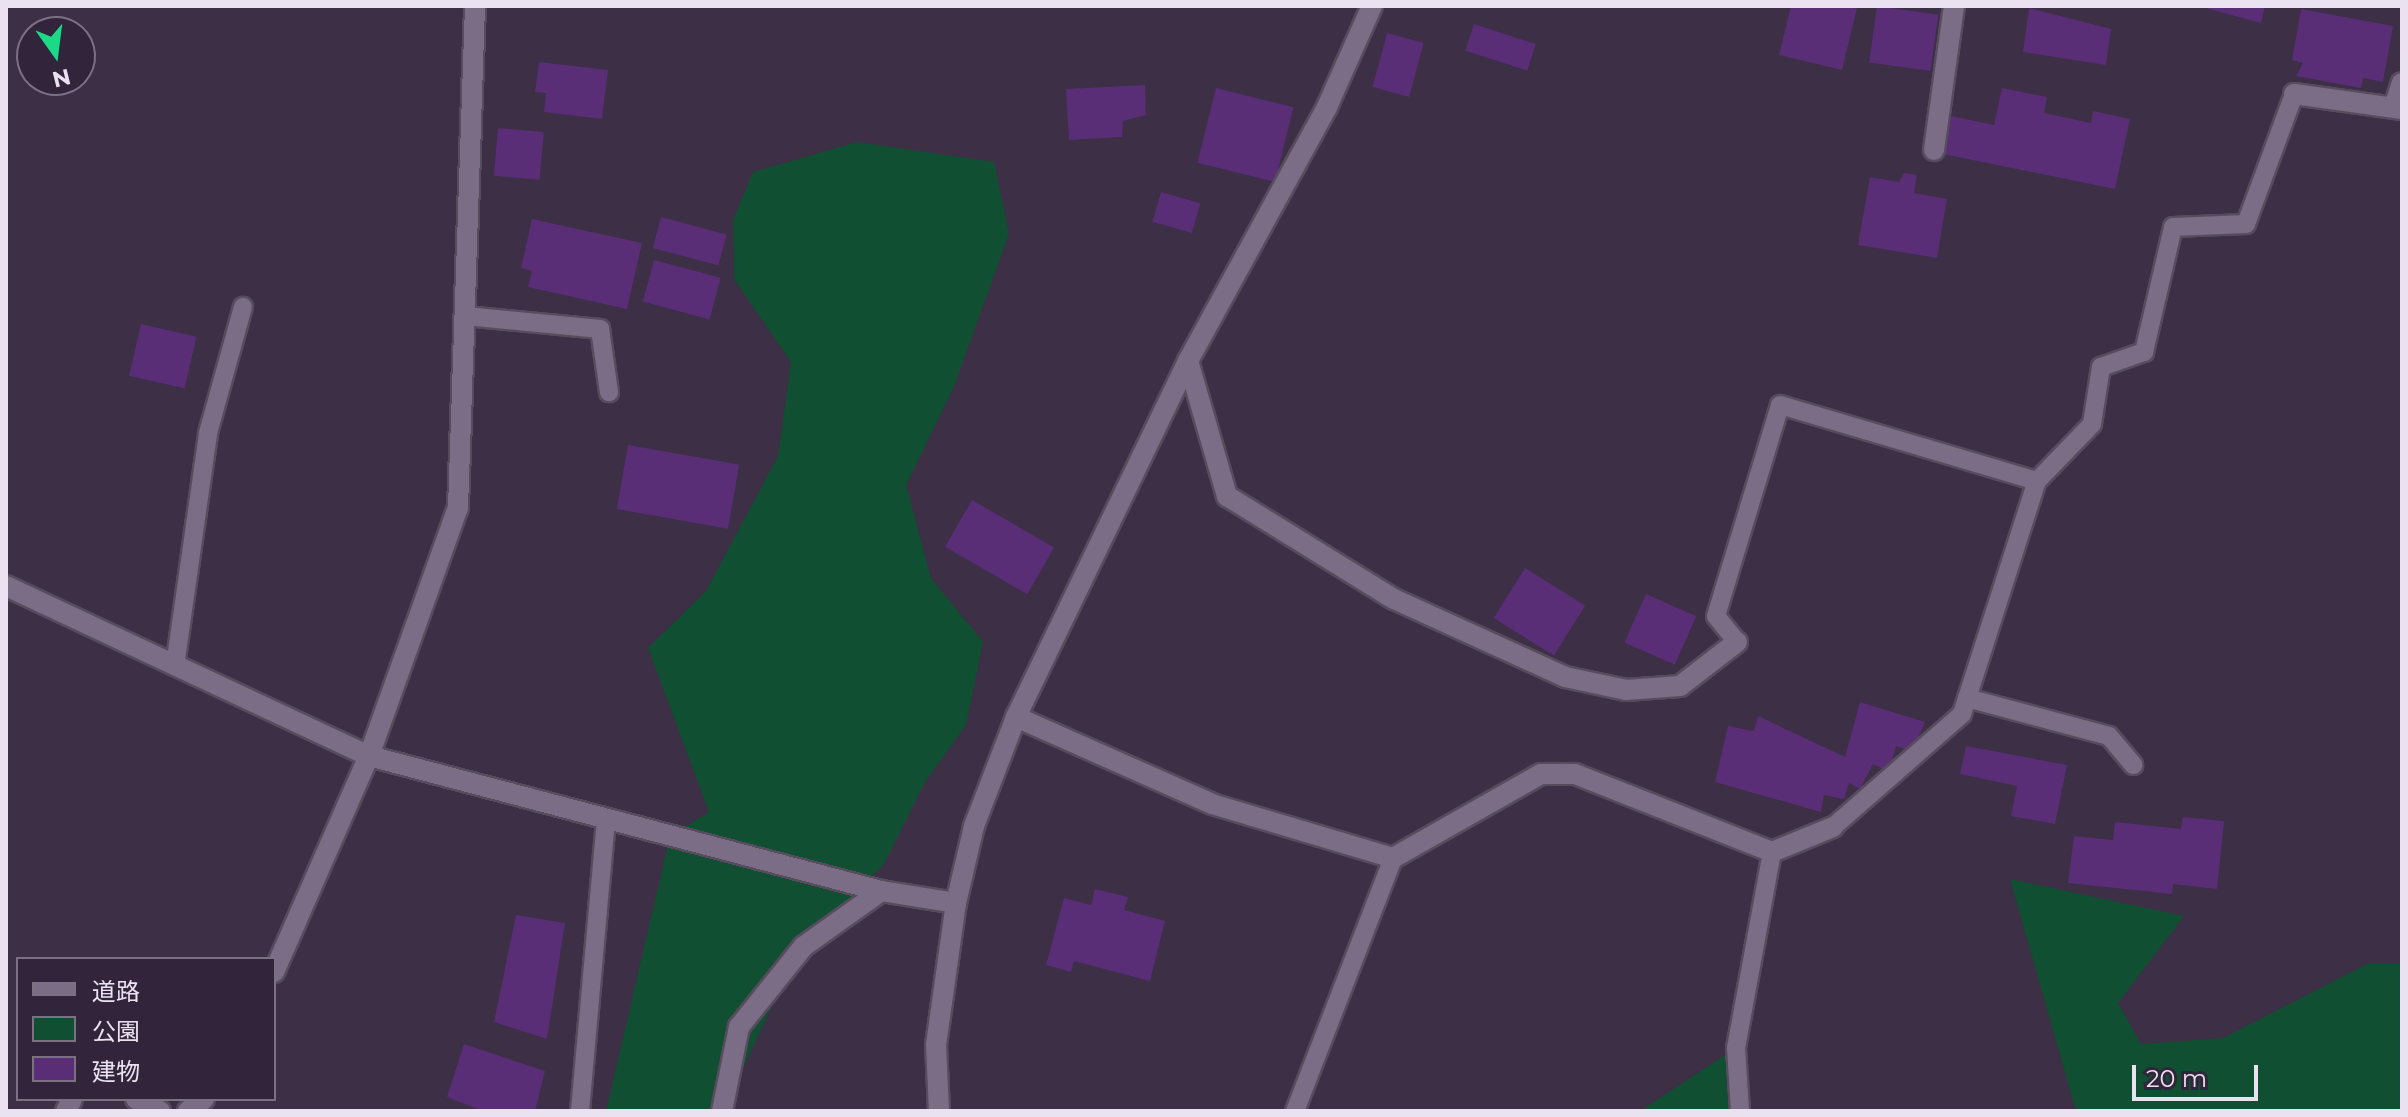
<!DOCTYPE html>
<meta charset="utf-8">
<style>
body{margin:0}
#map{position:relative;width:2408px;height:1117px;overflow:hidden;background:#3c2f46;font-family:Montserrat,"Noto Sans JP",sans-serif}
div>[style]{position:absolute}
.green>*{inset:0;background:#104f31}
.building>*{inset:0;background:#5a2d77;transform-origin:0 0}
.roads{filter:drop-shadow(2px 0 #574c5e) drop-shadow(-2px 0 #574c5e) drop-shadow(0 2px #574c5e) drop-shadow(0 -2px #574c5e)}
.service>*{height:18px;margin:-9px;padding:0 9px;transform-origin:9px;border-radius:9px;background:#7b6d86}
.minor>*{height:20px;margin:-10px;padding:0 10px;transform-origin:10px;border-radius:10px;background:#7b6d86}
.tertiary>*{height:20px;margin:-10px;padding:0 10px;transform-origin:10px;border-radius:10px;background:#7b6d86}
span{translate:-50% -50%;white-space:nowrap;text-align:center;line-height:1.15;-webkit-text-stroke:6px #32253b;paint-order:stroke}
.frame{position:absolute;inset:0;border:8px solid #eae2f0;pointer-events:none}
.legend{position:absolute;left:16px;top:957px;width:260px;height:144px;box-sizing:border-box;background:#32253b;border:2px solid #7c7183;margin:0;padding:10px 14px;list-style:none;font-size:24px;color:#eae2f0}
.legend li{display:flex;align-items:center;gap:16px;height:40px}
.legend b{width:40px;border:2px solid #7c7183}
.north{position:absolute;left:16px;top:16px;width:80px;height:80px;box-sizing:border-box;background:#32253b;border:2px solid #7c7183;border-radius:50%;rotate:166deg;font-size:22px;font-weight:700;line-height:32px;text-align:center;color:#eae2f0}
.north::after{content:'';display:block;margin:auto;width:28px;height:36px;background:#1cd988;clip-path:polygon(50% 0,100% 100%,50% 72%,0 100%)}
.scale{position:absolute;left:2132px;top:1065px;width:126px;height:36px;box-sizing:border-box;border:4px solid #eae2f0;border-top:0;padding-left:10px;font-size:24px;line-height:28px;white-space:nowrap;color:#eae2f0;-webkit-text-stroke:6px #32253b;paint-order:stroke}
</style>
<div id="map">
<div class="green">
<i style="clip-path:polygon(857px 142px,994px 162px,1009px 234px,953px 389px,906px 485px,931px 578px,983px 642px,966px 725px,925px 782px,884px 864px,794px 959px,723px 1111px,606px 1111px,670px 836px,709px 812px,648px 648px,706px 591px,778px 456px,791px 362px,734px 279px,733px 220px,753px 172px)"></i>
<i style="clip-path:polygon(2010px 879px,2184px 916px,2118px 1003px,2141px 1044px,2223px 1038px,2367px 964px,2402px 964px,2402px 1111px,2076px 1111px)"></i>
<i style="clip-path:polygon(1736px 1048px,1740px 1111px,1640px 1111px)"></i>
</div>
<div class="building">
<i style="clip-path:polygon(1791px 6px,1857px 8px,1842px 70px,1779px 55px)"></i>
<i style="left:1877px;top:6px;width:62px;height:57px;rotate:8deg"></i>
<i style="clip-path:polygon(2198px 6px,2265px 6px,2261px 23px)"></i>
<i style="clip-path:polygon(2029px 8px,2111px 29px,2106px 65px,2023px 52px)"></i>
<i style="clip-path:polygon(2301px 9px,2393px 26px,2383px 82px,2363px 78px,2361px 88px,2296px 76px,2303px 63px,2292px 60px)"></i>
<i style="left:1474px;top:24px;width:65px;height:28px;rotate:18deg"></i>
<i style="left:1387px;top:33px;width:38px;height:56px;rotate:15deg"></i>
<i style="clip-path:polygon(539px 62px,608px 70px,602px 119px,544px 112px,546px 93px,535px 92px)"></i>
<i style="clip-path:polygon(1145px 85px,1146px 115px,1123px 121px,1122px 137px,1069px 140px,1066px 89px)"></i>
<i style="left:1216px;top:88px;width:80px;height:77px;rotate:14deg"></i>
<i style="clip-path:polygon(2002px 88px,2047px 97px,2044px 113px,2091px 123px,2093px 111px,2130px 119px,2115px 189px,1943px 154px,1951px 116px,1994px 125px)"></i>
<i style="left:498px;top:128px;width:46px;height:48px;rotate:5deg"></i>
<i style="clip-path:polygon(1904px 173px,1917px 175px,1914px 193px,1947px 199px,1937px 258px,1858px 245px,1870px 177px,1899px 182px)"></i>
<i style="left:1161px;top:192px;width:41px;height:31px;rotate:16deg"></i>
<i style="left:661px;top:217px;width:68px;height:32px;rotate:15deg"></i>
<i style="clip-path:polygon(532px 219px,642px 243px,627px 309px,528px 287px,532px 271px,521px 268px)"></i>
<i style="left:654px;top:260px;width:69px;height:43px;rotate:15deg"></i>
<i style="left:141px;top:324px;width:57px;height:53px;rotate:13deg"></i>
<i style="left:628px;top:445px;width:113px;height:65px;rotate:10deg"></i>
<i style="left:972px;top:500px;width:95px;height:54px;rotate:30deg"></i>
<i style="left:1525px;top:568px;width:71px;height:59px;rotate:32deg"></i>
<i style="left:1646px;top:594px;width:55px;height:53px;rotate:24deg"></i>
<i style="clip-path:polygon(1860px 702px,1925px 722px,1912px 751px,1896px 746px,1888px 772px,1873px 764px,1860px 789px,1849px 783px,1844px 799px,1824px 795px,1821px 812px,1715px 782px,1728px 726px,1754px 731px,1758px 716px,1845px 757px)"></i>
<i style="clip-path:polygon(1966px 746px,2067px 765px,2055px 824px,2011px 816px,2017px 786px,1960px 774px)"></i>
<i style="clip-path:polygon(2183px 817px,2224px 821px,2217px 889px,2173px 884px,2172px 894px,2068px 883px,2074px 836px,2113px 840px,2115px 822px,2181px 829px)"></i>
<i style="clip-path:polygon(1095px 889px,1128px 897px,1124px 910px,1165px 921px,1150px 981px,1074px 961px,1071px 972px,1046px 965px,1064px 898px,1091px 905px)"></i>
<i style="clip-path:polygon(516px 915px,565px 923px,547px 1039px,494px 1022px)"></i>
<i style="clip-path:polygon(464px 1044px,545px 1071px,535px 1111px,483px 1111px,447px 1097px)"></i>
</div>
<div class="roads">
<div class="service">
<i style="left:465px;top:316px;width:136px;rotate:5.5deg"></i>
<i style="left:600px;top:329px;width:64px;rotate:81.9deg"></i>
<i style="left:1737px;top:642px;width:33px;rotate:-129deg"></i>
<i style="left:1716px;top:616px;width:220px;rotate:-73.1deg"></i>
<i style="left:1780px;top:405px;width:268px;rotate:16.5deg"></i>
<i style="left:175px;top:666px;width:235px;rotate:-81.9deg"></i>
<i style="left:208px;top:433px;width:131px;rotate:-74.5deg"></i>
<i style="left:1967px;top:698px;width:147px;rotate:15deg"></i>
<i style="left:2109px;top:736px;width:38px;rotate:50deg"></i>
<i style="left:1833px;top:827px;width:171px;rotate:-41.2deg"></i>
<i style="left:1962px;top:714px;width:245px;rotate:-72.2deg"></i>
<i style="left:2037px;top:481px;width:79px;rotate:-46deg"></i>
<i style="left:2092px;top:424px;width:58px;rotate:-81deg"></i>
<i style="left:2101px;top:367px;width:46px;rotate:-19.2deg"></i>
<i style="left:2144px;top:352px;width:128px;rotate:-76.9deg"></i>
<i style="left:2173px;top:227px;width:73px;rotate:-2.4deg"></i>
<i style="left:2246px;top:224px;width:139px;rotate:-69.7deg"></i>
<i style="left:580px;top:1111px;width:292px;rotate:-84.9deg"></i>
<i style="left:1295px;top:1111px;width:271px;rotate:-68.8deg"></i>
<i style="left:1740px;top:1111px;width:63px;rotate:-93.6deg"></i>
<i style="left:1736px;top:1048px;width:199px;rotate:-79.6deg"></i>
</div>
<div class="minor">
<i style="left:2294px;top:94px;width:109px;rotate:7.9deg"></i>
<i style="left:2394px;top:107px;width:25px;rotate:-72deg"></i>
<i style="left:1934px;top:150px;width:145px;rotate:-82.1deg"></i>
<i style="left:1188px;top:361px;width:141px;rotate:73.9deg"></i>
<i style="left:1227px;top:496px;width:196px;rotate:31.7deg"></i>
<i style="left:1394px;top:599px;width:188px;rotate:24.5deg"></i>
<i style="left:1565px;top:677px;width:62px;rotate:12deg"></i>
<i style="left:1626px;top:690px;width:54px;rotate:-4.2deg"></i>
<i style="left:1680px;top:686px;width:72px;rotate:-37.7deg"></i>
<i style="left:6px;top:586px;width:401px;rotate:25.1deg"></i>
<i style="left:369px;top:756px;width:529px;rotate:14.77deg"></i>
<i style="left:881px;top:891px;width:76px;rotate:9.1deg"></i>
<i style="left:1016px;top:717px;width:214px;rotate:23.9deg"></i>
<i style="left:1212px;top:804px;width:189px;rotate:16.6deg"></i>
<i style="left:1393px;top:858px;width:170px;rotate:-29.6deg"></i>
<i style="left:1541px;top:774px;width:34px"></i>
<i style="left:1575px;top:774px;width:212px;rotate:21.6deg"></i>
<i style="left:1772px;top:852px;width:66px;rotate:-22.3deg"></i>
<i style="left:274px;top:972px;width:236px;rotate:-66.3deg"></i>
<i style="left:369px;top:756px;width:263px;rotate:-70.3deg"></i>
<i style="left:458px;top:508px;width:502px;rotate:-88.06deg"></i>
<i style="left:136px;top:1099px;width:27px;rotate:27deg"></i>
<i style="left:66px;top:1111px;width:13px;rotate:-63deg"></i>
<i style="left:188px;top:1111px;width:20px;rotate:-37deg"></i>
<i style="left:722px;top:1111px;width:86px;rotate:-78.6deg"></i>
<i style="left:739px;top:1027px;width:104px;rotate:-51.3deg"></i>
<i style="left:804px;top:946px;width:95px;rotate:-35.5deg"></i>
</div>
<div class="tertiary">
<i style="left:939px;top:1111px;width:66px;rotate:-92.6deg"></i>
<i style="left:936px;top:1045px;width:143px;rotate:-82deg"></i>
<i style="left:956px;top:903px;width:79px;rotate:-76.8deg"></i>
<i style="left:974px;top:826px;width:117px;rotate:-68.9deg"></i>
<i style="left:1016px;top:717px;width:395px;rotate:-64.2deg"></i>
<i style="left:1188px;top:361px;width:290px;rotate:-61.3deg"></i>
<i style="left:1327px;top:107px;width:111px;rotate:-66deg"></i>
</div>
</div>
<div class="frame"></div>
<ul class="legend">
<li><b style="height:10px;background:#7b6d86"></b>道路</li>
<li><b style="height:22px;background:#104f31"></b>公園</li>
<li><b style="height:22px;background:#5a2d77"></b>建物</li>
</ul>
<div class="north">N</div>
<div class="scale">20 m</div>
</div>
